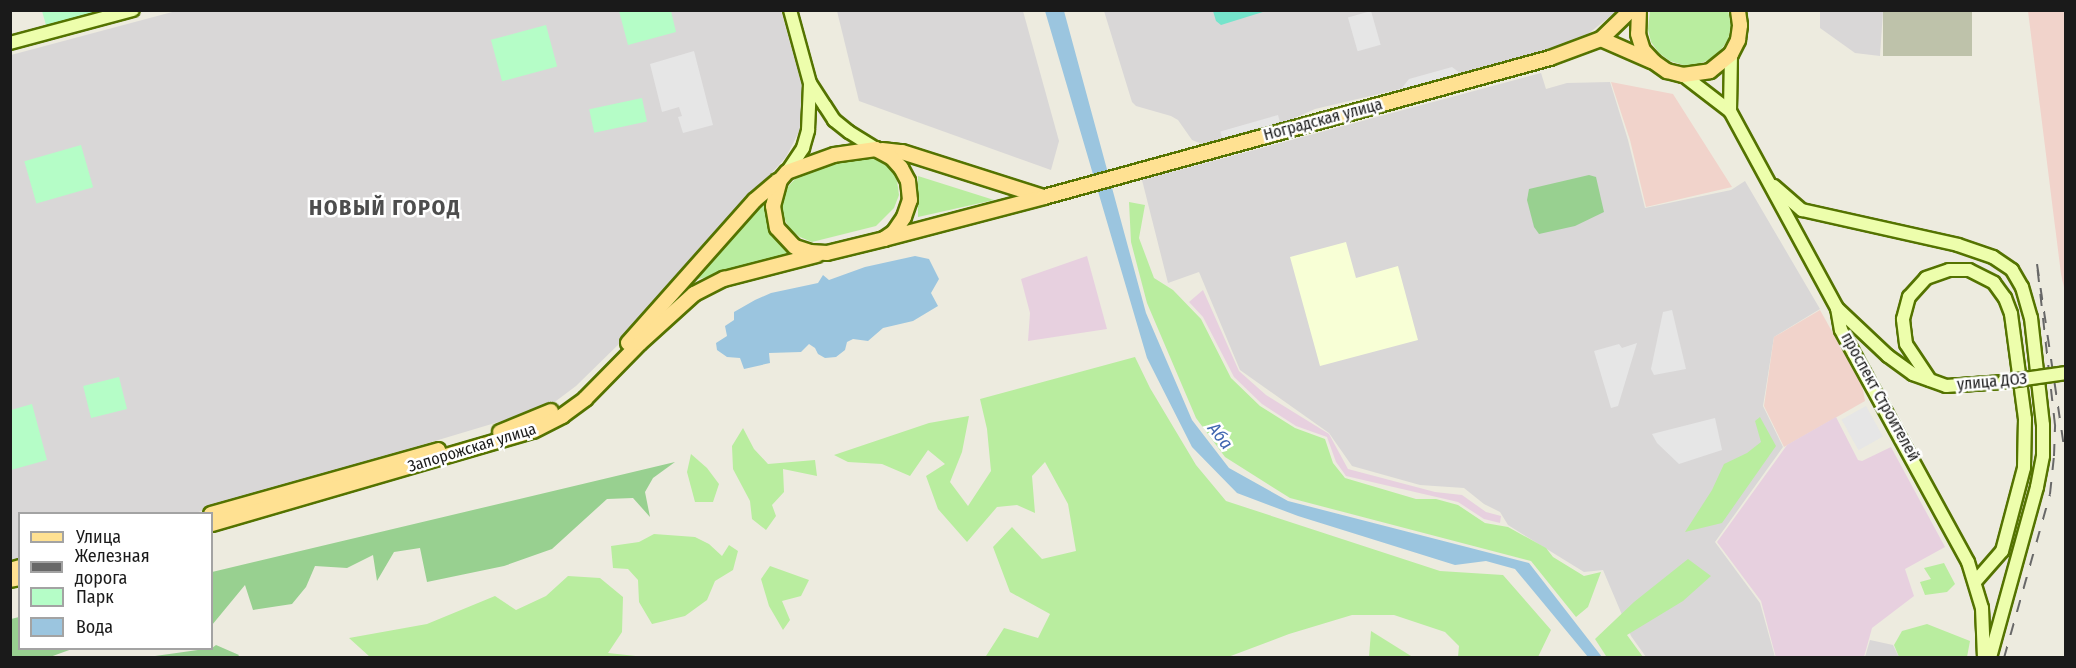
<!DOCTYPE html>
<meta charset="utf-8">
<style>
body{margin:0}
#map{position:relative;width:2076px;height:668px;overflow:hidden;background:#edebdf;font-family:"Fira Sans Condensed",sans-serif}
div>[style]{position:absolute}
.residential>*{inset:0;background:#d9d7d7}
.commercial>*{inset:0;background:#f1d3cb}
.industrial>*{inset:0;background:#e7d0df}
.education>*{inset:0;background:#f8ffd6}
.construction>*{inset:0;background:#bec2aa;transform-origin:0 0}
.grass>*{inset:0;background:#b9ed9f}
.forest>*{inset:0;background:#98d090}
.park>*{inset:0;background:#b5fdc7;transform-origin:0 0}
.pitch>*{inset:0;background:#75e4cb}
.parking>*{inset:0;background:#e6e6e6;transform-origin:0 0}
.water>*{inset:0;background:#9bc5df}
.roads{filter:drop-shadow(2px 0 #547300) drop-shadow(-2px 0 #547300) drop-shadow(0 2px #547300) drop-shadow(0 -2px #547300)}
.secondary>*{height:12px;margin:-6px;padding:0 6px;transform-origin:6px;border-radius:6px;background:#edfeac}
.primary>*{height:14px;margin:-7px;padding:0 7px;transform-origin:7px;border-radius:7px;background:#ffe192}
.rail>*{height:2px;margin-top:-1px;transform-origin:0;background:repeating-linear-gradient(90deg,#686868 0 12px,transparent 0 24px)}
.bridges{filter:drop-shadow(2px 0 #547300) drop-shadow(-2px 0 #547300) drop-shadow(0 2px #547300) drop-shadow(0 -2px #547300)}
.secondary-bridge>*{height:12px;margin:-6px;padding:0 6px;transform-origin:6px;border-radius:6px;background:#edfeac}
span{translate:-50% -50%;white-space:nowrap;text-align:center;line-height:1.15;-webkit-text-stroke:5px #fff;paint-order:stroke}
.street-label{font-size:16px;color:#1a1a1a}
.water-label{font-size:18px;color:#4167b0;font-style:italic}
.district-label{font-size:22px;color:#4d4d4d;font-weight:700;letter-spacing:1.5px}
.frame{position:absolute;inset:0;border:12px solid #1a1a1a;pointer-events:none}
.legend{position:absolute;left:18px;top:512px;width:195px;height:138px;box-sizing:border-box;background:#fff;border:2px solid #a3a3a3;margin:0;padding:8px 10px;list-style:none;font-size:18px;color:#1a1a1a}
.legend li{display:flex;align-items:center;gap:12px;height:30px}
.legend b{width:30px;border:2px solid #a3a3a3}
</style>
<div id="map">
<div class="residential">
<i style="clip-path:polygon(176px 11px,781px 11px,804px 93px,803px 124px,786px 157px,622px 341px,576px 386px,548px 407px,195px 513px,20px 514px,19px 562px,11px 564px,11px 55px)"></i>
<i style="clip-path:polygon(837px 11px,1023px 11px,1059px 141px,1051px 170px,859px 101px)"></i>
<i style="clip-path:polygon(1104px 11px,1617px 11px,1579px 41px,1561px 48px,1464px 74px,1315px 109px,1290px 120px,1202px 144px,1192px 140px,1178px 120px,1171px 116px,1136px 106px,1132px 102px)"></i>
<i style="clip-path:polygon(1820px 11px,1883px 11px,1880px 56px,1855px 53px,1820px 28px)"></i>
<i style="clip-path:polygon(1541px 73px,1546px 89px,1567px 83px,1610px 82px,1628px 140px,1645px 208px,1731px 190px,1745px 181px,1820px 309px,1774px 337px,1763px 406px,1783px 447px,1715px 542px,1760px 603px,1775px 657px,1646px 657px,1631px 636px,1603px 570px,1584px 572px,1508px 525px,1500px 512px,1484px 504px,1464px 488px,1420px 485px,1352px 466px,1329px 433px,1240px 370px,1199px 272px,1168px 283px,1142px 180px)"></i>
<i style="clip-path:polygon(1870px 640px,1893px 645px,1899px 657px,1865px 657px)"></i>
</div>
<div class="commercial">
<i style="clip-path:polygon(2028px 11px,2065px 11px,2065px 292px,2061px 274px)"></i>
<i style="clip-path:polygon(1611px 82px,1673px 94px,1732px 187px,1646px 207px,1630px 140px)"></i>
<i style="clip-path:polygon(1820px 310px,1862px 385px,1865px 401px,1784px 447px,1764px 406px,1774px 337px)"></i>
</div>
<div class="industrial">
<i style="clip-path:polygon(1087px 256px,1107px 329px,1028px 341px,1030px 313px,1021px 279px)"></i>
<i style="clip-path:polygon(1203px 290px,1239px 371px,1266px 395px,1329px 434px,1348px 469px,1435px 492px,1462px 495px,1486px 512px,1501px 516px,1500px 523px,1484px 519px,1458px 502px,1346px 476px,1336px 462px,1327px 437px,1296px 426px,1262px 404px,1234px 377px,1203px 317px,1189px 302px)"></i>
<i style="clip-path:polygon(1836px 417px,1858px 460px,1862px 461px,1891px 447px,1945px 547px,1905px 569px,1914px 596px,1872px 628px,1864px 657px,1776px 658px,1761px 601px,1717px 542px,1787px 445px)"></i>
</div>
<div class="education">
<i style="clip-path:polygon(1346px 242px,1356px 278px,1398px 266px,1418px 340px,1320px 366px,1290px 257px)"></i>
</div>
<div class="construction">
<i style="left:1883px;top:11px;width:89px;height:45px"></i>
</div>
<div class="grass">
<i style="clip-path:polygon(1728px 10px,1731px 26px,1728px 40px,1720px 51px,1709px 60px,1696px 65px,1683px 65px,1670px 61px,1659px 53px,1651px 42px,1648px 29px,1650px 11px)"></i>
<i style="clip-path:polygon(860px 156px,871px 156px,891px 169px,897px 181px,899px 195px,894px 208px,876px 226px,812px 242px,800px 237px,789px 228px,783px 216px,782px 203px,786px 189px,795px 179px,807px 173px)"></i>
<i style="clip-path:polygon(918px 176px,994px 200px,918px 217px)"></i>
<i style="clip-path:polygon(764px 201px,776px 237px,796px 254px,687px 282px)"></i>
<i style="clip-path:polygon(1129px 202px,1145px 205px,1139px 238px,1154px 278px,1173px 290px,1201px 319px,1231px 378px,1260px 406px,1295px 428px,1325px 439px,1333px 463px,1345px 478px,1416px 499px,1436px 499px,1458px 505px,1485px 523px,1508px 527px,1546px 548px,1553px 557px,1584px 576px,1601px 572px,1588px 607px,1576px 617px,1531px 561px,1290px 498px,1225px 457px,1196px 418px,1147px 303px,1131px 242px)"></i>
<i style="clip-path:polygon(1135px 357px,1150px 388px,1196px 465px,1226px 501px,1440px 571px,1503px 575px,1551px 630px,1538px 657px,1458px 657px,1459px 646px,1445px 632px,1394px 615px,1352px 615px,1289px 634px,1228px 657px,986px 656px,1004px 628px,1038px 638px,1050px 614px,1010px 592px,993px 547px,1012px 527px,1042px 559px,1076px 551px,1068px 504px,1045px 462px,1032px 476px,1035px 513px,1017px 505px,997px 507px,967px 542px,938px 509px,926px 476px,945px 464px,928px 450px,910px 476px,882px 464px,848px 462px,834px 455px,929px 423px,969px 416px,962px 452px,950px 482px,968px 506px,991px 471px,987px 429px,980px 399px)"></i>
<i style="clip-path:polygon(1760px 417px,1776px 446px,1722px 523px,1685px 532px,1712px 490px,1724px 464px,1747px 453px,1761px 442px,1755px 421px)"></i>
<i style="clip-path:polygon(743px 428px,754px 449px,768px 464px,815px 460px,817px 476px,783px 469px,784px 492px,772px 505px,776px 516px,766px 530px,752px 519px,750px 501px,733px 469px,732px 446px)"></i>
<i style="clip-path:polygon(691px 454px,707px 468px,719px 484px,713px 502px,695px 502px,687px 472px)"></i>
<i style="clip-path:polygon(654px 534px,695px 537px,709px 544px,722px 556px,729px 545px,738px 551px,733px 570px,715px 581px,707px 600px,685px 616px,652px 624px,639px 602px,638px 580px,628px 569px,613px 568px,611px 546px,639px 542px)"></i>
<i style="clip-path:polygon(1688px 559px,1711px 576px,1683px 601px,1627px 635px,1643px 657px,1606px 656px,1595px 639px,1634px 602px)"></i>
<i style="clip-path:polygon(1944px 563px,1955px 584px,1947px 592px,1925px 595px,1920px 582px,1931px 579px,1924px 568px)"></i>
<i style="clip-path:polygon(770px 566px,809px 580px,801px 596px,782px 601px,790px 620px,783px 630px,769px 606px,761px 579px)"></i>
<i style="clip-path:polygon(568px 576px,600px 578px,623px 597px,622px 632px,608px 653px,645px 657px,370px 657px,349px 638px,427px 624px,495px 596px,516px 610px,546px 596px)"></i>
<i style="clip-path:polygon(1927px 624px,1970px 641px,1967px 657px,1899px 657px,1894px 645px,1902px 631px)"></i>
<i style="clip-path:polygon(1371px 631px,1411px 656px,1412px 657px,1369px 657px)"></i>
</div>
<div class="forest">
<i style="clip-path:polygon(1589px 175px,1596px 177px,1604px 212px,1575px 226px,1539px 234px,1534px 227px,1527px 200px,1529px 189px)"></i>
<i style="clip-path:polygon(675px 462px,653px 478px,645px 492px,650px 517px,633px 498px,607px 499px,552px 549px,504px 566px,427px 582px,420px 548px,394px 552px,377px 581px,373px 555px,347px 568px,315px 566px,306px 587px,292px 604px,253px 610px,245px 585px,212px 625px,212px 572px)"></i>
<i style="clip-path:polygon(19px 617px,20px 648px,72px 649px,50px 657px,11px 657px,11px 619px)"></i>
<i style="clip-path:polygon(216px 645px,239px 655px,237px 658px,148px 657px,212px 648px)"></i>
</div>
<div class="park">
<i style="clip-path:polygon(42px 11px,42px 10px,100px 11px,46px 25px)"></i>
<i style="clip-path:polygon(619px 11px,671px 11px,676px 32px,628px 45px)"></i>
<i style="left:546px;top:25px;width:43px;height:57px;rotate:75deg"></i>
<i style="left:642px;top:98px;width:24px;height:54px;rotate:78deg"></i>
<i style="left:81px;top:145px;width:44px;height:59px;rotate:74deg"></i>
<i style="left:119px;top:377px;width:33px;height:37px;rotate:76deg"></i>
<i style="clip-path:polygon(32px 404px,47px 460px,11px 470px,11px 410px)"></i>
</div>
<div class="pitch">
<i style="clip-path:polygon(1213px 11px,1213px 10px,1266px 11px,1221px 25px,1216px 21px)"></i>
</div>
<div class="parking">
<i style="left:1371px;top:11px;width:35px;height:24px;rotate:74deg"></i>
<i style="clip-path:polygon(694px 51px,713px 125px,683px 133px,678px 117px,682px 116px,679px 107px,662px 112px,650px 64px)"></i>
<i style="clip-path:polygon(1452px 67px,1460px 73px,1401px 89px,1409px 79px)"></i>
<i style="left:1278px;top:115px;width:7px;height:60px;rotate:74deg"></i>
<i style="clip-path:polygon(1672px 310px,1686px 369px,1654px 375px,1651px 369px,1663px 312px)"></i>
<i style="clip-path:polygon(1637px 343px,1618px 406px,1611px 408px,1594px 351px,1619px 344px,1622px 348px)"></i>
<i style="left:1866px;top:406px;width:35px;height:28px;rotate:61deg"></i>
<i style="clip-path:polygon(1715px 418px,1722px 450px,1679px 464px,1657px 443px,1652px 434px)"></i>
</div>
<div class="water">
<i style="clip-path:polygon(1045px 11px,1064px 11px,1146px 313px,1192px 420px,1229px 468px,1288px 501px,1529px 563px,1602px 657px,1588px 657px,1515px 569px,1486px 561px,1455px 565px,1298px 516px,1237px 493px,1192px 447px,1147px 358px)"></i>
<i style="clip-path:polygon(915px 256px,929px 259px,939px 279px,931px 293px,938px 306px,913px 321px,883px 328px,868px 341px,853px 339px,847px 342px,845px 350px,836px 357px,825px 358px,818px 354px,815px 348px,809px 344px,801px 352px,769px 353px,770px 363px,744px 369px,740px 358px,727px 357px,717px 350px,716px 343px,727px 336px,725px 326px,734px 320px,734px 312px,755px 300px,771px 293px,818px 283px,823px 275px,829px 280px,865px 267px)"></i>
</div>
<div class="roads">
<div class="secondary">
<i style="left:790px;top:10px;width:76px;rotate:74.7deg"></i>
<i style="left:810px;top:83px;width:27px;rotate:57deg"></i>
<i style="left:825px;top:106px;width:17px;rotate:57deg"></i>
<i style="left:834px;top:120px;width:19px;rotate:39deg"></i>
<i style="left:849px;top:132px;width:32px;rotate:32deg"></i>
<i style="left:10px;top:43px;width:127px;rotate:-15deg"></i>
<i style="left:1683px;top:75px;width:59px;rotate:37.5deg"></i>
<i style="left:1730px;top:111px;width:224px;rotate:61.5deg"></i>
<i style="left:1837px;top:308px;width:22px;rotate:80deg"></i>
<i style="left:1841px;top:330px;width:264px;rotate:61.3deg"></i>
<i style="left:1968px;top:562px;width:48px;rotate:73.1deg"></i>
<i style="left:1982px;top:608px;width:50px;rotate:87.7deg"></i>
<i style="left:1730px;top:111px;width:57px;rotate:-89deg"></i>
<i style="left:787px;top:172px;width:29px;rotate:-56deg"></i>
<i style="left:803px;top:148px;width:19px;rotate:-74deg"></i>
<i style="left:808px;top:130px;width:46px;rotate:-87.5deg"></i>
<i style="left:1774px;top:186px;width:37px;rotate:41deg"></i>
<i style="left:1802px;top:210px;width:160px;rotate:12.6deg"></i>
<i style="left:1958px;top:245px;width:37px;rotate:19deg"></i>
<i style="left:1993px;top:257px;width:23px;rotate:34deg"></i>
<i style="left:2012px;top:270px;width:20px;rotate:60deg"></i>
<i style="left:2022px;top:287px;width:32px;rotate:74deg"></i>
<i style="left:2031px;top:318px;width:108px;rotate:83.6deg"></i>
<i style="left:2043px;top:425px;width:31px;rotate:90deg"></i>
<i style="left:2043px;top:456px;width:32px;rotate:101deg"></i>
<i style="left:2037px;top:487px;width:177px;rotate:105.4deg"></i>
<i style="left:1837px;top:308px;width:70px;rotate:43.3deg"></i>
<i style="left:1888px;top:356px;width:31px;rotate:36deg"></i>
<i style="left:1913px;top:374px;width:35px;rotate:20deg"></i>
<i style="left:1946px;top:386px;width:57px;rotate:-4deg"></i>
<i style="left:1930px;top:380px;width:43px;rotate:-123.7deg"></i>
<i style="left:1906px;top:344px;width:25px;rotate:-97deg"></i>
<i style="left:1903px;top:319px;width:23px;rotate:-75deg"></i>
<i style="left:1909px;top:297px;width:25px;rotate:-48deg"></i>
<i style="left:1926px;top:278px;width:24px;rotate:-19deg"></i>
<i style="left:1949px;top:270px;width:20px"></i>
<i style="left:1969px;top:270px;width:28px;rotate:27deg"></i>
<i style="left:1994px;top:283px;width:19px;rotate:54deg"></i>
<i style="left:2005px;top:298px;width:17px;rotate:69deg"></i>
<i style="left:2011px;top:314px;width:106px;rotate:82.4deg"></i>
<i style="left:2025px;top:419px;width:49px;rotate:91.2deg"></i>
<i style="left:2024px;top:468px;width:86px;rotate:104.8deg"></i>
<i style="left:2002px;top:551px;width:41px;rotate:131.1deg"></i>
</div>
<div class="primary">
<i style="left:1639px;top:10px;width:24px;rotate:92deg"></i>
<i style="left:1638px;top:34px;width:17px;rotate:73deg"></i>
<i style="left:1643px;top:50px;width:16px;rotate:47deg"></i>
<i style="left:1654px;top:62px;width:16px;rotate:35deg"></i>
<i style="left:1667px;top:71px;width:16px;rotate:14deg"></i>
<i style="left:1683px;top:75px;width:27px;rotate:-8deg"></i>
<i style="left:1710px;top:71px;width:27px;rotate:-39deg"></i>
<i style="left:1731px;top:54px;width:16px;rotate:-63deg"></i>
<i style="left:1738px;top:40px;width:15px;rotate:-82deg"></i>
<i style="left:1740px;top:25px;width:15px;rotate:-98deg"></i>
<i style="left:1601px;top:39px;width:55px;rotate:23.7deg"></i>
<i style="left:882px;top:150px;width:20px;rotate:6deg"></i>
<i style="left:902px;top:152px;width:149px;rotate:17.6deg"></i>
<i style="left:884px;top:239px;width:12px;rotate:-35deg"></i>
<i style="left:894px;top:232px;width:18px;rotate:-56deg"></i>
<i style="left:904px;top:217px;width:18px;rotate:-71deg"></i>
<i style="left:910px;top:200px;width:19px;rotate:-96deg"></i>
<i style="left:908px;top:181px;width:15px;rotate:-118deg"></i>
<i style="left:901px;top:168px;width:13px;rotate:-132deg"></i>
<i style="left:892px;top:158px;width:18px;rotate:-151deg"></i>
<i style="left:876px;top:149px;width:42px;rotate:171.9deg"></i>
<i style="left:834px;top:155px;width:50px;rotate:160.1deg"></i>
<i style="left:787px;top:172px;width:11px;rotate:131deg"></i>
<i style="left:780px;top:180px;width:27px;rotate:105deg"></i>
<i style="left:773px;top:206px;width:22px;rotate:80deg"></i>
<i style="left:777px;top:228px;width:26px;rotate:47deg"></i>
<i style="left:795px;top:247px;width:16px;rotate:18deg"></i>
<i style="left:810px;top:252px;width:17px;rotate:3deg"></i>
<i style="left:827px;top:253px;width:59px;rotate:-13.8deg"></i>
<i style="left:884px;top:239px;width:165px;rotate:-14.7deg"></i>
<i style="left:1044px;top:197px;width:525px;rotate:-15.36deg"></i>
<i style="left:1550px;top:58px;width:54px;rotate:-20.4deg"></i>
<i style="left:1601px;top:39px;width:42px;rotate:-44deg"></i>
<i style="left:628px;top:343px;width:191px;rotate:-48.4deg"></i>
<i style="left:755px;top:200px;width:30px;rotate:-40deg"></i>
<i style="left:500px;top:432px;width:55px;rotate:-22.4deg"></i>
<i style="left:211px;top:514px;width:236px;rotate:-15.7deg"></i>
<i style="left:212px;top:524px;width:334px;rotate:-16.2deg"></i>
<i style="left:533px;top:431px;width:33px;rotate:-27deg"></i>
<i style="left:562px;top:416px;width:29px;rotate:-36deg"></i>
<i style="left:585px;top:399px;width:78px;rotate:-45.5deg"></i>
<i style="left:640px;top:343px;width:73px;rotate:-42.2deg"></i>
<i style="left:694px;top:294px;width:34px;rotate:-27deg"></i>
<i style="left:724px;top:279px;width:96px;rotate:-14.5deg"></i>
<i style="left:10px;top:570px;width:10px;rotate:-17deg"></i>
<i style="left:10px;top:580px;width:10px;rotate:-11deg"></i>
</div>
</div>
<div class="rail">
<i style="left:2004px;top:658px;width:170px;rotate:-74.3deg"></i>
<i style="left:2050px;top:494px;width:38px;rotate:-84deg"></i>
<i style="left:2054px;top:456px;width:31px;rotate:-88deg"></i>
<i style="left:2055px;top:425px;width:162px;rotate:-96.4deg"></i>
<i style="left:2037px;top:264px;width:199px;rotate:81.6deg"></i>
</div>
<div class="bridges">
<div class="secondary-bridge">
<i style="left:2003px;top:382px;width:64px;rotate:-8.1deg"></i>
</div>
</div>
<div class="street-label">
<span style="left:1323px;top:120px;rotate:-15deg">Ноградская улица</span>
<span style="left:1992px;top:382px;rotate:-5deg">улица ДОЗ</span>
<span style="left:1880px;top:397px;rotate:61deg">проспект Строителей</span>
<span style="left:472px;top:448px;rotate:-17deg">Запорожская улица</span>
</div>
<div class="water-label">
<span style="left:1220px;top:436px;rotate:52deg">Аба</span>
</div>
<div class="district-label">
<span style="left:385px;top:208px">НОВЫЙ ГОРОД</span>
</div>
<div class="frame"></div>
<ul class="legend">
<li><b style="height:8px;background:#ffe192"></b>Улица</li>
<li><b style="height:8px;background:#686868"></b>Железная дорога</li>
<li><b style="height:16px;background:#b5fdc7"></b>Парк</li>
<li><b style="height:16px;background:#9bc5df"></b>Вода</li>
</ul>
</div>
